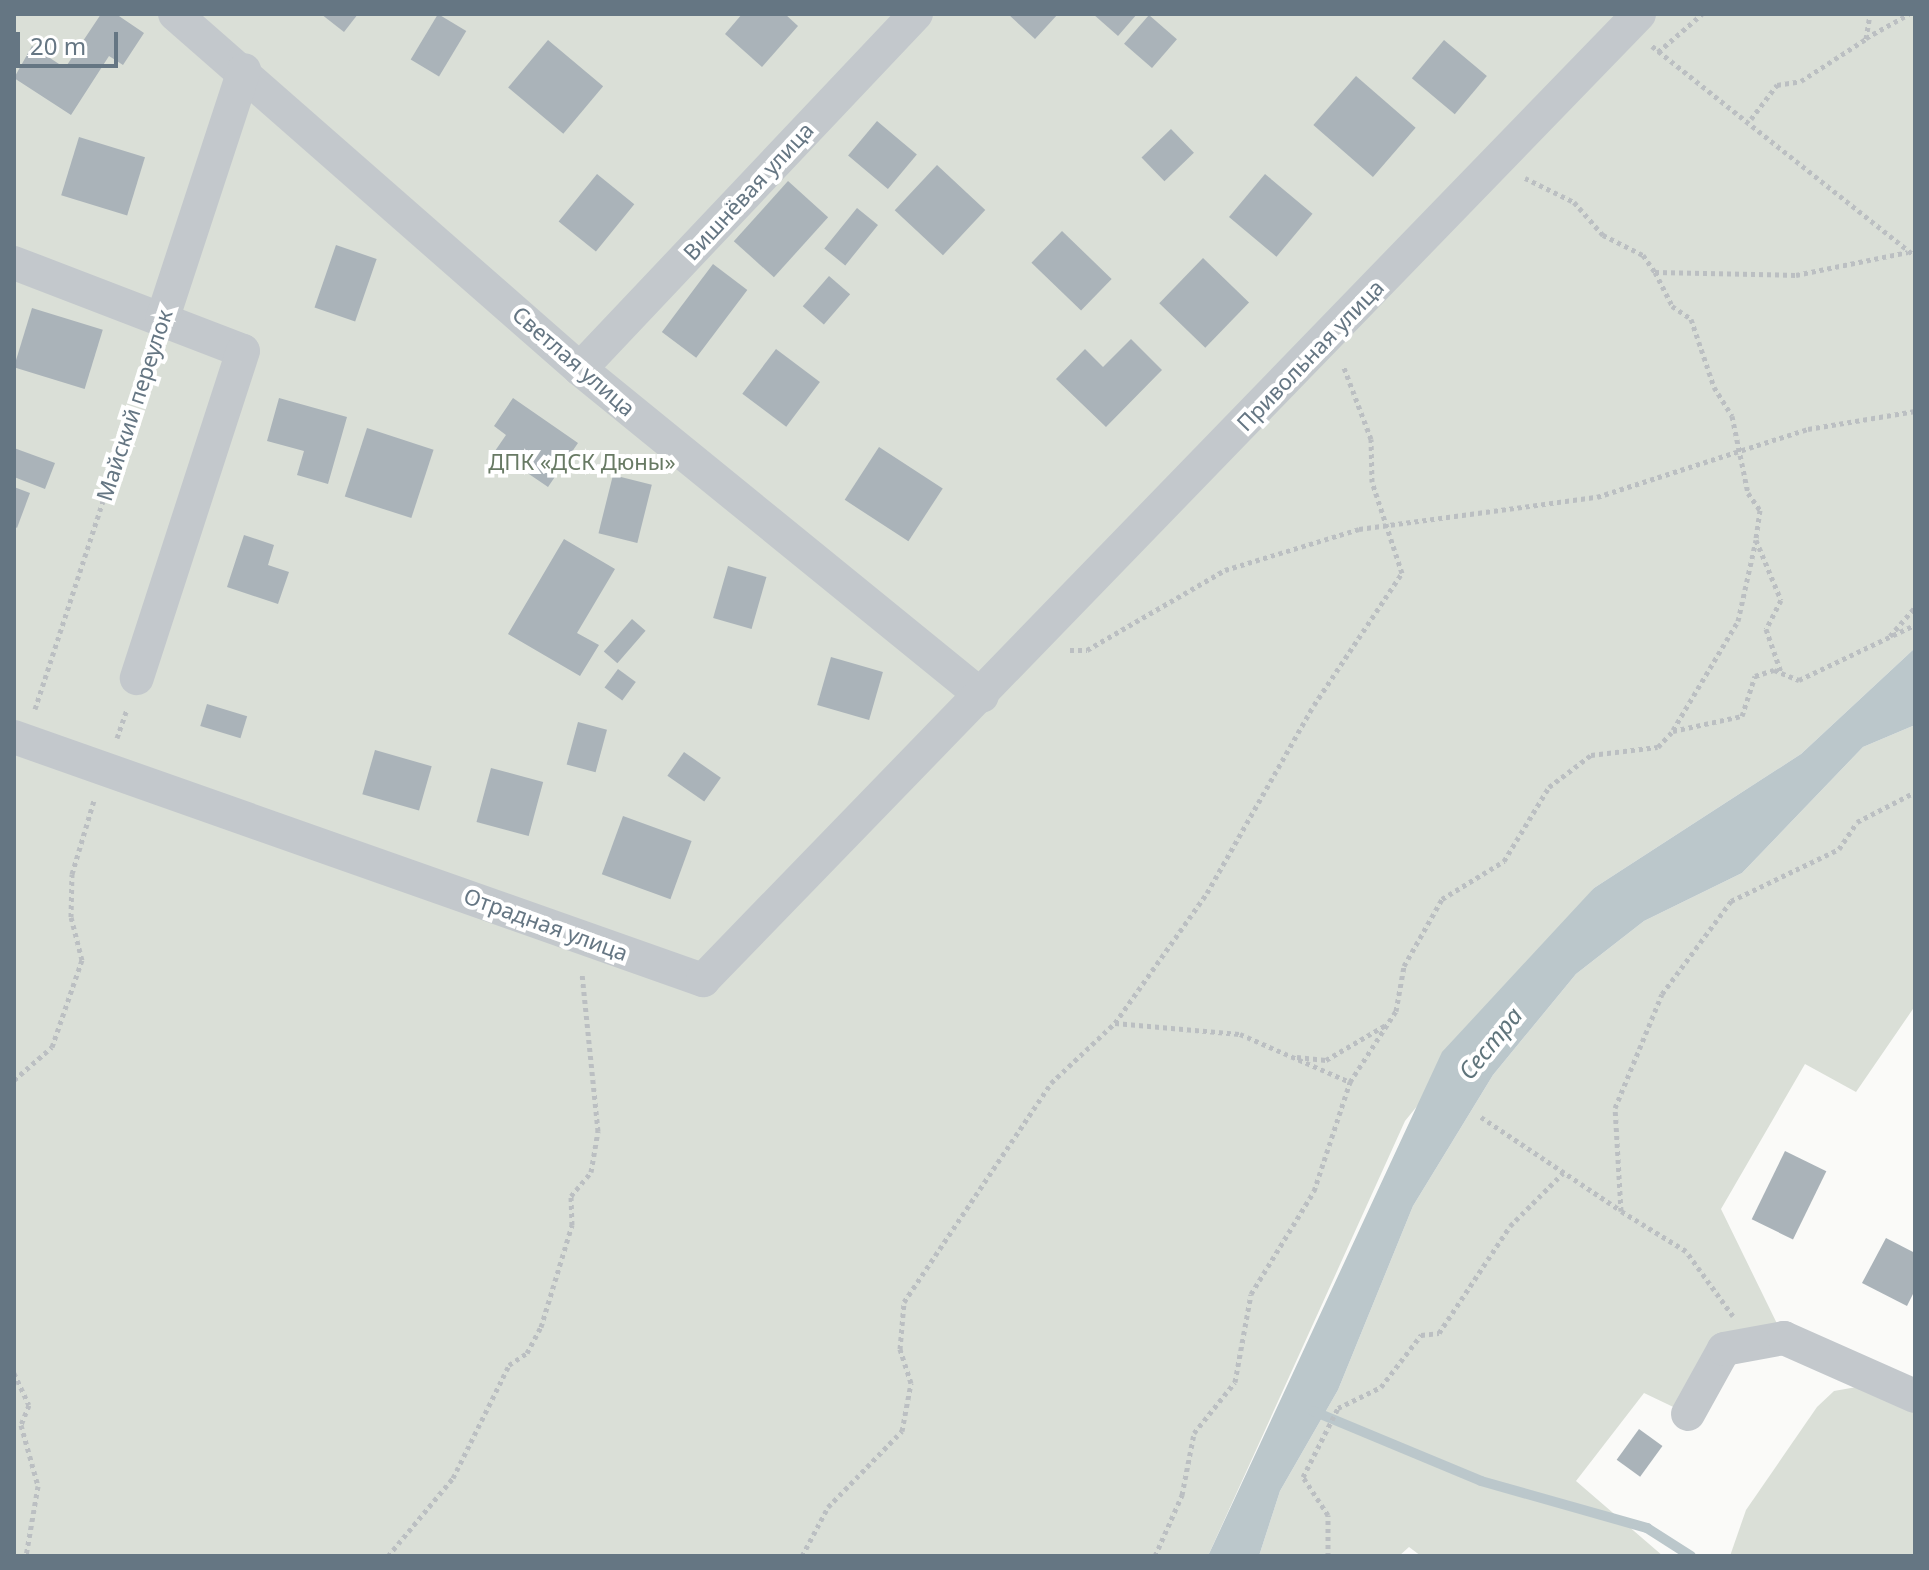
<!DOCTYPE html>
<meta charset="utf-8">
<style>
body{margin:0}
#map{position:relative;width:1929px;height:1570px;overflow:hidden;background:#fafaf8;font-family:"Noto Sans",sans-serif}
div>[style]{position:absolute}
.green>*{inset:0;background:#dadfd7}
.water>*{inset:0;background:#bbc7cb}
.stream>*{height:10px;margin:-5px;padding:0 5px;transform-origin:5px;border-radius:5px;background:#bbc7cb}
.building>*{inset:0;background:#aab3b9;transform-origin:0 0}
.path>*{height:5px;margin-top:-2.5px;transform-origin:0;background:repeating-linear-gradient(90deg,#bbbfc2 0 4px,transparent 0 8px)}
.minor>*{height:34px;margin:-17px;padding:0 17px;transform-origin:17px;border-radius:17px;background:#c3c8cc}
span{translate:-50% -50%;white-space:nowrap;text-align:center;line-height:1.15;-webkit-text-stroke:8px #fff;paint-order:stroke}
.street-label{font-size:22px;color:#657683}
.park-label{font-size:22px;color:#687a64}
.water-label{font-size:24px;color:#60757c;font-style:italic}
.frame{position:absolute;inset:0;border:16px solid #657683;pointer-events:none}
.scale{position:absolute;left:16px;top:32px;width:102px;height:36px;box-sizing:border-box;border:4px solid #657683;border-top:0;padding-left:10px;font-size:24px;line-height:28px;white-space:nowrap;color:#657683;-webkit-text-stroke:6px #fff;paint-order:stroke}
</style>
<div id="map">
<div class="green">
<i style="clip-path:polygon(14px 14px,1915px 14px,1915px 648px,1801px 754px,1594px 888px,1405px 1121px,1208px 1556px,14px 1556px)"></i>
<i style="clip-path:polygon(1915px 725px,1915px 1006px,1856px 1092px,1805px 1064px,1721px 1209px,1784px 1338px,1732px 1343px,1688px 1414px,1644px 1393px,1576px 1481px,1663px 1556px,1421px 1556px,1409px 1547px,1399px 1556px,1259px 1556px,1280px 1491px,1338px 1390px,1413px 1206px,1493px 1075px,1576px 974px,1644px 921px,1742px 873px,1863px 747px)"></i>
<i style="clip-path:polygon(1885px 1382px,1915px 1397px,1915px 1556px,1730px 1556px,1746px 1510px,1817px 1407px,1834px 1391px)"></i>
</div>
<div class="water">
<i style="clip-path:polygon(1915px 648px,1915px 725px,1863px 747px,1742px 873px,1644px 921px,1576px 974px,1493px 1075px,1413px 1206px,1338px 1390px,1280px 1491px,1259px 1556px,1208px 1556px,1442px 1052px,1594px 888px,1801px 754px)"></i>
</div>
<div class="stream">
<i style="left:1313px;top:1411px;width:182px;rotate:22.6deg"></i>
<i style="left:1481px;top:1481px;width:173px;rotate:15.8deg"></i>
<i style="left:1647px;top:1528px;width:52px;rotate:32.5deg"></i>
</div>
<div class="building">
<i style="clip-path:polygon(101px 14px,116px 14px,144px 33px,123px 65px,109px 56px,71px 115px,14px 78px,32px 46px,65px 68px)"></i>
<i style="clip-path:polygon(321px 14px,358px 14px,344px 32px)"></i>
<i style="left:438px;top:14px;width:33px;height:53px;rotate:31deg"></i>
<i style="clip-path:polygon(742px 14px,785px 14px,798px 26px,762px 67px,725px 34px)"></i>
<i style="clip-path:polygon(1008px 14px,1058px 14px,1035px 39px)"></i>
<i style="clip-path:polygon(1093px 14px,1137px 14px,1118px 36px)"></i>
<i style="left:1149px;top:15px;width:37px;height:38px;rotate:41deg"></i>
<i style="left:548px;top:40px;width:72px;height:62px;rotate:40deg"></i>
<i style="left:1444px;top:40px;width:56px;height:50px;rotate:40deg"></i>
<i style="left:1356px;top:76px;width:79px;height:65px;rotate:41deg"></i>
<i style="left:877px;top:121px;width:52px;height:45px;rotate:40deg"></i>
<i style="left:1171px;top:129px;width:33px;height:41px;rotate:46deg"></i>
<i style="left:79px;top:137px;width:69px;height:61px;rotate:17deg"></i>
<i style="left:937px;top:165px;width:66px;height:62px;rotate:43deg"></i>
<i style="left:597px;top:174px;width:48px;height:61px;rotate:39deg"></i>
<i style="left:1265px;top:174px;width:62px;height:56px;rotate:40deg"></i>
<i style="left:788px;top:181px;width:54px;height:81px;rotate:42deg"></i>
<i style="left:857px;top:208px;width:27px;height:52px;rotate:39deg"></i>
<i style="left:1062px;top:231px;width:69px;height:44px;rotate:44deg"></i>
<i style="left:336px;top:245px;width:43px;height:66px;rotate:19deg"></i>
<i style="left:1203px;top:258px;width:64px;height:63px;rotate:44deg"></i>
<i style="left:713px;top:264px;width:43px;height:85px;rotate:37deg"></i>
<i style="left:829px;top:276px;width:28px;height:40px;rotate:41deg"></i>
<i style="left:32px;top:308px;width:74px;height:62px;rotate:17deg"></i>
<i style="clip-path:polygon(1131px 339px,1162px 370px,1106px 427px,1056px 379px,1085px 349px,1103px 367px)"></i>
<i style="left:776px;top:349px;width:55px;height:56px;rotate:37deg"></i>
<i style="clip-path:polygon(279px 398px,347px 417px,328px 484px,297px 475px,304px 451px,267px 441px)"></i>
<i style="clip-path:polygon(513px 398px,578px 443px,548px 487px,495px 451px,506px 435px,494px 426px)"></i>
<i style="left:367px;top:428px;width:70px;height:72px;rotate:18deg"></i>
<i style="left:879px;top:447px;width:76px;height:63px;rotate:33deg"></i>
<i style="clip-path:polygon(14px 448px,55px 463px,45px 489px,14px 477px)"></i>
<i style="left:613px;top:475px;width:40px;height:60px;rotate:14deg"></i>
<i style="clip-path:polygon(14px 487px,30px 493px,17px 528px,14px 526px)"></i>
<i style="clip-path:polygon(244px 535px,274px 545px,268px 565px,289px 572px,278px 604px,227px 587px)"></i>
<i style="clip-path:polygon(564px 539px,615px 569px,577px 633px,599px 645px,580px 676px,508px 634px)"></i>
<i style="left:728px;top:566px;width:40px;height:54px;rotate:16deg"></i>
<i style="left:632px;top:619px;width:18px;height:43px;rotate:41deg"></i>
<i style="left:831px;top:657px;width:54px;height:50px;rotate:16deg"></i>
<i style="left:618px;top:669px;width:22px;height:23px;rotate:36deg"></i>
<i style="left:207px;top:704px;width:42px;height:23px;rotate:17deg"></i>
<i style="left:578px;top:722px;width:30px;height:44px;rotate:15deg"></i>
<i style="left:375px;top:750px;width:59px;height:46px;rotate:16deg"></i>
<i style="left:684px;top:752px;width:45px;height:29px;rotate:35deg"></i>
<i style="left:491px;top:768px;width:54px;height:56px;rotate:15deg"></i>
<i style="left:623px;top:816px;width:73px;height:62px;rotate:20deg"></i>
<i style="left:1785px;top:1151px;width:46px;height:76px;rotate:26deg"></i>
<i style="clip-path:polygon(1886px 1238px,1915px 1253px,1915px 1290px,1907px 1306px,1862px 1283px)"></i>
<i style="left:1639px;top:1429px;width:29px;height:38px;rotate:36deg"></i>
</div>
<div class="path">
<i style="left:1866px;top:38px;width:49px;rotate:-29.2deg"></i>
<i style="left:1652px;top:46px;width:337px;rotate:38.6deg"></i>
<i style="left:1658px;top:52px;width:58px;rotate:-40.8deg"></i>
<i style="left:1751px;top:119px;width:43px;rotate:-52.6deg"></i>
<i style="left:1777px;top:85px;width:24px;rotate:-9deg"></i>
<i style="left:1801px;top:81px;width:77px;rotate:-32.9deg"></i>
<i style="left:1866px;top:39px;width:25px;rotate:-81deg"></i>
<i style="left:1525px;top:178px;width:55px;rotate:26.1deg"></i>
<i style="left:1574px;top:202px;width:44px;rotate:48.7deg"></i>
<i style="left:1603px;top:235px;width:45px;rotate:26.6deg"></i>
<i style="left:1643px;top:255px;width:21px;rotate:55deg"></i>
<i style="left:1655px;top:272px;width:141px;rotate:1.2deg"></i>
<i style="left:1796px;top:275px;width:114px;rotate:-11.6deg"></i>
<i style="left:1655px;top:272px;width:38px;rotate:63deg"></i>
<i style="left:1672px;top:306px;width:23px;rotate:34deg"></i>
<i style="left:1691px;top:319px;width:72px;rotate:71.3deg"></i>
<i style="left:1714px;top:387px;width:34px;rotate:58deg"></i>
<i style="left:1732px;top:416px;width:79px;rotate:78.3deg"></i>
<i style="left:1748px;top:493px;width:21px;rotate:55deg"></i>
<i style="left:1760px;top:510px;width:30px;rotate:98deg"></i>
<i style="left:1756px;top:540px;width:65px;rotate:67.4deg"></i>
<i style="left:1781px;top:600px;width:33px;rotate:117deg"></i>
<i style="left:1766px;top:629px;width:46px;rotate:70.8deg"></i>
<i style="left:1890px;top:636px;width:38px;rotate:-49deg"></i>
<i style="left:1070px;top:650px;width:17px"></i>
<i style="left:1087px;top:650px;width:160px;rotate:-30.1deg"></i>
<i style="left:1225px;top:570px;width:140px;rotate:-17deg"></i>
<i style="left:1359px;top:529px;width:240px;rotate:-7.7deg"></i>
<i style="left:1597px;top:497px;width:222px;rotate:-17.9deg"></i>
<i style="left:1808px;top:429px;width:109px;rotate:-9.5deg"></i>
<i style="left:35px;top:709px;width:378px;rotate:-71.9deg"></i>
<i style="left:1673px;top:730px;width:127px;rotate:-59.2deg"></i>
<i style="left:1738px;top:621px;width:83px;rotate:-77.5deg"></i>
<i style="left:117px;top:738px;width:31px;rotate:-71deg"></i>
<i style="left:1115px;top:1023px;width:125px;rotate:5deg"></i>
<i style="left:1240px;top:1034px;width:120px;rotate:23.6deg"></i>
<i style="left:1297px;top:1057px;width:29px;rotate:6deg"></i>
<i style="left:1326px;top:1060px;width:69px;rotate:-30.3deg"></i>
<i style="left:14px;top:1080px;width:50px;rotate:-41deg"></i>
<i style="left:52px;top:1047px;width:92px;rotate:-71deg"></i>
<i style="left:82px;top:960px;width:44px;rotate:-104.3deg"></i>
<i style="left:71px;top:917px;width:43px;rotate:-88.7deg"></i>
<i style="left:72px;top:874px;width:77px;rotate:-73.4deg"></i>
<i style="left:1481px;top:1117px;width:167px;rotate:33.8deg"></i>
<i style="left:1733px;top:1316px;width:80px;rotate:-125.9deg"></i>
<i style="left:1686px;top:1251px;width:76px;rotate:-148.4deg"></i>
<i style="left:1621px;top:1211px;width:103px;rotate:-93.3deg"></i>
<i style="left:1615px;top:1108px;width:123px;rotate:-67.6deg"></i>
<i style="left:1662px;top:994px;width:116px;rotate:-53.4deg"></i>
<i style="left:1731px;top:901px;width:120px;rotate:-25.7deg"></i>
<i style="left:1839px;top:849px;width:32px;rotate:-56deg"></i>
<i style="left:1857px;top:822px;width:65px;rotate:-27.3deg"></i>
<i style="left:14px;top:1373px;width:35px;rotate:65deg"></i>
<i style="left:29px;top:1405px;width:22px;rotate:112deg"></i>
<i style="left:21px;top:1425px;width:63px;rotate:74.4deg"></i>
<i style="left:38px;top:1486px;width:71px;rotate:99.7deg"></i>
<i style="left:388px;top:1556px;width:102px;rotate:-50.2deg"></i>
<i style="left:453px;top:1478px;width:126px;rotate:-63.6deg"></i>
<i style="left:509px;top:1365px;width:22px;rotate:-34deg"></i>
<i style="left:527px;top:1353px;width:30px;rotate:-62deg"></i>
<i style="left:541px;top:1327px;width:107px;rotate:-73.1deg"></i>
<i style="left:572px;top:1225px;width:29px;rotate:-92deg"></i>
<i style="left:571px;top:1196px;width:31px;rotate:-50deg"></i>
<i style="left:591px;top:1172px;width:42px;rotate:-80.3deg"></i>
<i style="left:598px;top:1131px;width:159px;rotate:-95.8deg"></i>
<i style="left:802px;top:1556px;width:55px;rotate:-62deg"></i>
<i style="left:828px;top:1507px;width:106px;rotate:-45.8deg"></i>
<i style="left:902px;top:1431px;width:49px;rotate:-79.4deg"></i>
<i style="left:911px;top:1383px;width:36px;rotate:-108deg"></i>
<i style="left:900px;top:1349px;width:47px;rotate:-85.1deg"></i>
<i style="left:904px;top:1302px;width:264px;rotate:-56.1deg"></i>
<i style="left:1051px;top:1083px;width:88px;rotate:-43.2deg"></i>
<i style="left:1115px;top:1023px;width:159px;rotate:-54.7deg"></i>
<i style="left:1207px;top:893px;width:216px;rotate:-60.4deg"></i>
<i style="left:1314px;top:705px;width:159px;rotate:-56.3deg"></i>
<i style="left:1402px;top:573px;width:96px;rotate:-108.2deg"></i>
<i style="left:1372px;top:482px;width:43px;rotate:-91.3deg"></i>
<i style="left:1371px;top:439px;width:79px;rotate:-110.7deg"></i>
<i style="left:1155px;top:1556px;width:67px;rotate:-66.1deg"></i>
<i style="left:1182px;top:1495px;width:63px;rotate:-79deg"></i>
<i style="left:1194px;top:1433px;width:65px;rotate:-51.2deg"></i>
<i style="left:1235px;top:1382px;width:89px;rotate:-79.7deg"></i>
<i style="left:1251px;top:1294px;width:121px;rotate:-58.5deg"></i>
<i style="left:1314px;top:1191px;width:115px;rotate:-71.7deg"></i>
<i style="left:1350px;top:1082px;width:85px;rotate:-57.1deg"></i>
<i style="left:1396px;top:1011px;width:46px;rotate:-79.9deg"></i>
<i style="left:1404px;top:966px;width:77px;rotate:-60.4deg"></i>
<i style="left:1442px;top:899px;width:73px;rotate:-31.5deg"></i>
<i style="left:1504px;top:861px;width:87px;rotate:-58.7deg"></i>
<i style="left:1549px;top:787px;width:53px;rotate:-37.3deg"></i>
<i style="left:1591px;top:755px;width:67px;rotate:-6.8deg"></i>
<i style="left:1658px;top:747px;width:22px;rotate:-47deg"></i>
<i style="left:1673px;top:731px;width:71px;rotate:-12.3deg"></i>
<i style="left:1742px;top:716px;width:42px;rotate:-72deg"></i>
<i style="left:1755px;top:676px;width:20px;rotate:-18deg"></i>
<i style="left:1774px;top:670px;width:27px;rotate:22deg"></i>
<i style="left:1799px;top:680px;width:128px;rotate:-25.4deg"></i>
<i style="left:1328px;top:1556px;width:41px;rotate:-90deg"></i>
<i style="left:1328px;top:1515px;width:45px;rotate:-123.3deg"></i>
<i style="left:1303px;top:1477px;width:77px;rotate:-63.1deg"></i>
<i style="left:1338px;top:1408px;width:48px;rotate:-26deg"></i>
<i style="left:1381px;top:1387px;width:66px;rotate:-52.4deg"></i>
<i style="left:1421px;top:1335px;width:18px;rotate:-6deg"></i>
<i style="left:1439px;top:1333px;width:128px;rotate:-56.4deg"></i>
<i style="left:1510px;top:1226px;width:75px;rotate:-45deg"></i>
</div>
<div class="minor">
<i style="left:175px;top:14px;width:539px;rotate:41.24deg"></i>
<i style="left:580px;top:369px;width:518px;rotate:39.13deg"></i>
<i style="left:14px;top:263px;width:245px;rotate:21deg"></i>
<i style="left:243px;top:351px;width:344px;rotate:108deg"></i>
<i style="left:162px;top:320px;width:263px;rotate:-71.8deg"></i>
<i style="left:580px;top:369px;width:489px;rotate:-46.6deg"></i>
<i style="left:14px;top:737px;width:731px;rotate:19.43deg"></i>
<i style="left:703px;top:980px;width:1345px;rotate:-45.9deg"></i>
<i style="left:1688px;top:1414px;width:74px;rotate:-61deg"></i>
<i style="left:1724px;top:1349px;width:61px;rotate:-10.4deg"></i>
<i style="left:1784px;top:1338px;width:143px;rotate:23.9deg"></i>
</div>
<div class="street-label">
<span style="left:748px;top:191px;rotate:-47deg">Вишнёвая улица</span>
<span style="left:1310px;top:355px;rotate:-46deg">Привольная улица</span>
<span style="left:574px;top:361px;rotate:41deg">Светлая улица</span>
<span style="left:134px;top:405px;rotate:-72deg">Майский переулок</span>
<span style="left:546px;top:924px;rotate:20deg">Отрадная улица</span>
</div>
<div class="park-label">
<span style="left:582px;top:462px">ДПК «ДСК Дюны»</span>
</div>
<div class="water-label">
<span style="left:1490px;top:1043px;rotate:-51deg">Сестра</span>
</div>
<div class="frame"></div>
<div class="scale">20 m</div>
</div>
